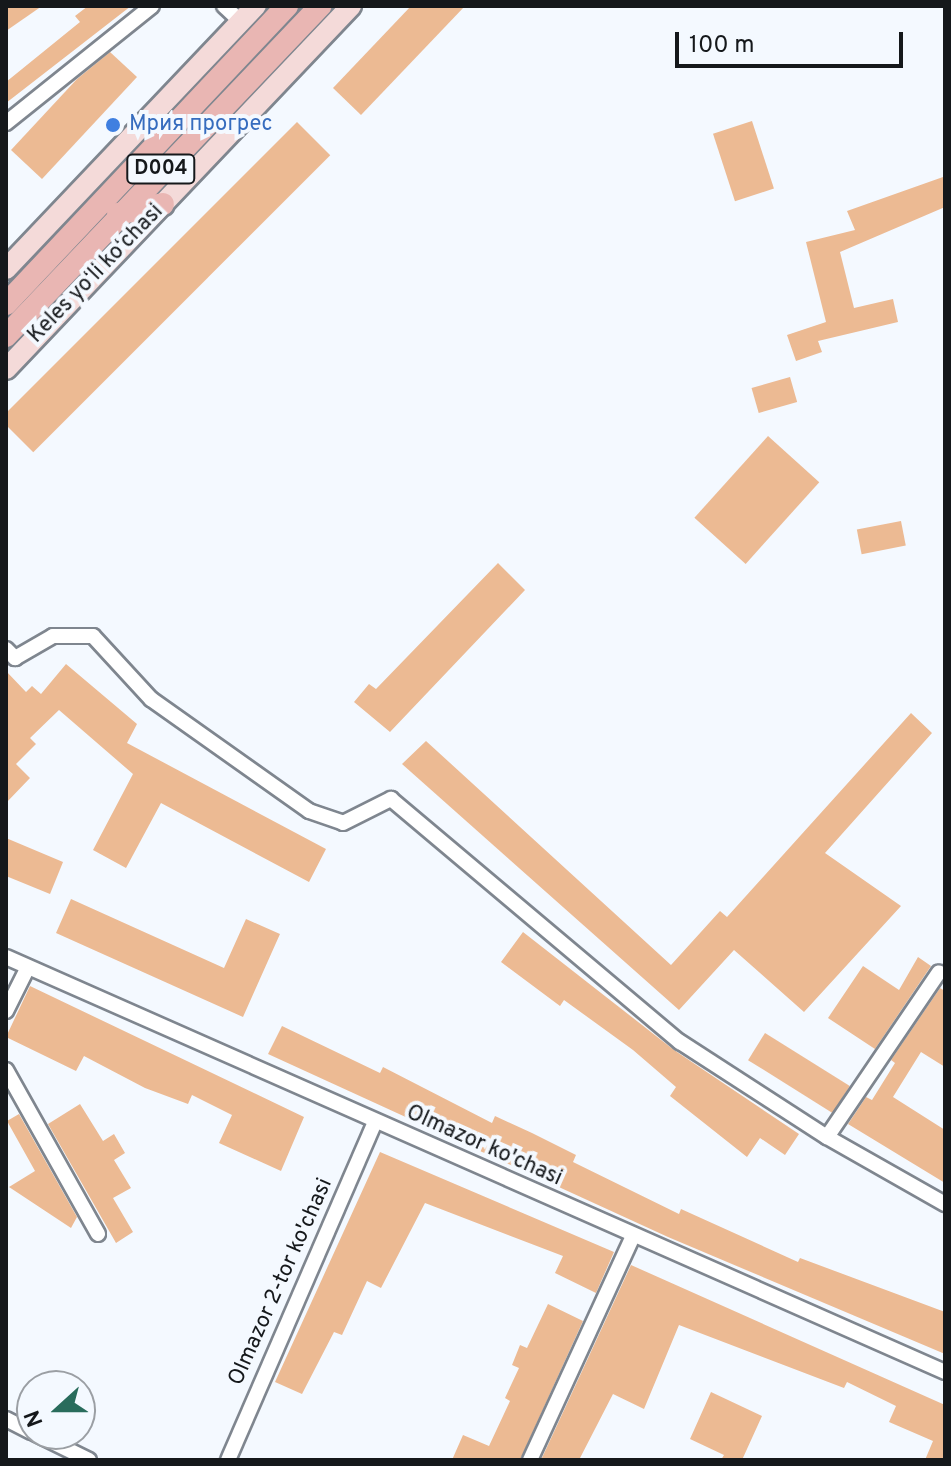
<!DOCTYPE html>
<meta charset="utf-8">
<style>
body{margin:0}
#map{position:relative;width:951px;height:1466px;overflow:hidden;background:#f4f9ff;font-family:Overpass,sans-serif}
div>[style]{position:absolute}
.building>*{inset:0;background:#ecba93;transform-origin:0 0}
.roads{filter:drop-shadow(2px 0 #7f868f) drop-shadow(-2px 0 #7f868f) drop-shadow(0 2px #7f868f) drop-shadow(0 -2px #7f868f)}
.street>*{height:14px;margin:-7px;padding:0 7px;transform-origin:7px;border-radius:7px;background:#fff}
.secondary>*{height:20px;margin:-10px;padding:0 10px;transform-origin:10px;border-radius:10px;background:#f4dad9}
.primary>*{height:22px;margin:-11px;padding:0 11px;transform-origin:11px;border-radius:11px;background:#e9b6b3}
.dots>*{width:22px;height:22px;translate:-50% -50%;box-sizing:border-box;border:4px solid #f4f9ff;border-radius:50%}
span{translate:-50% -50%;white-space:nowrap;text-align:center;line-height:1.15;-webkit-text-stroke:8px #f4f9ff;paint-order:stroke}
.shield-label span{padding:2px 6px;background:#f4f9ff;border:2px solid;border-radius:6px;-webkit-text-stroke-width:0}
.shield-label{font-size:20px;color:#15181b;font-weight:700}
.shop-label{font-size:22px;color:#366cbe}
.left{translate:0 -50%;text-align:left}
.street-label{font-size:22px;color:#15181b}
.frame{position:absolute;inset:0;border:8px solid #15181b;pointer-events:none}
.north{position:absolute;left:16px;top:1370px;width:80px;height:80px;box-sizing:border-box;background:#f4f9ff;border:2px solid #9b9fa4;border-radius:50%;rotate:249deg;font-size:22px;font-weight:700;line-height:32px;text-align:center;color:#15181b}
.north::after{content:'';display:block;margin:auto;width:28px;height:36px;background:#296c5c;clip-path:polygon(50% 0,100% 100%,50% 72%,0 100%)}
.scale{position:absolute;left:675px;top:32px;width:228px;height:36px;box-sizing:border-box;border:4px solid #15181b;border-top:0;padding-left:10px;font-size:24px;line-height:28px;white-space:nowrap;color:#15181b;-webkit-text-stroke:6px #f4f9ff;paint-order:stroke}
</style>
<div id="map">
<div class="building">
<i style="clip-path:polygon(6px 6px,42px 6px,6px 31px)"></i>
<i style="clip-path:polygon(88px 6px,131px 6px,6px 103px,6px 82px,80px 22px,75px 16px)"></i>
<i style="clip-path:polygon(411px 6px,465px 6px,361px 115px,333px 88px)"></i>
<i style="clip-path:polygon(110px 52px,137px 77px,42px 179px,11px 150px,77px 79px)"></i>
<i style="left:752px;top:121px;width:71px;height:41px;rotate:72deg"></i>
<i style="left:297px;top:122px;width:47px;height:420px;rotate:45deg"></i>
<i style="clip-path:polygon(943px 177px,945px 207px,840px 252px,854px 308px,893px 299px,898px 322px,818px 341px,822px 352px,796px 361px,787px 335px,826px 322px,806px 242px,855px 230px,847px 211px)"></i>
<i style="left:790px;top:377px;width:26px;height:40px;rotate:74deg"></i>
<i style="left:768px;top:436px;width:69px;height:110px;rotate:42deg"></i>
<i style="left:901px;top:521px;width:25px;height:45px;rotate:79deg"></i>
<i style="clip-path:polygon(498px 563px,525px 590px,390px 732px,354px 702px,369px 684px,376px 689px)"></i>
<i style="clip-path:polygon(66px 664px,137px 724px,127px 743px,326px 849px,309px 882px,161px 803px,126px 868px,93px 850px,133px 774px,59px 710px,30px 738px,36px 744px,16px 764px,30px 778px,6px 803px,6px 671px,26px 692px,32px 686px,41px 694px)"></i>
<i style="clip-path:polygon(911px 713px,932px 733px,825px 853px,901px 906px,804px 1012px,734px 950px,679px 1010px,402px 764px,426px 741px,671px 965px,720px 911px,727px 917px)"></i>
<i style="clip-path:polygon(6px 838px,63px 862px,50px 894px,6px 876px)"></i>
<i style="clip-path:polygon(71px 899px,224px 968px,246px 919px,280px 934px,243px 1017px,56px 933px)"></i>
<i style="clip-path:polygon(523px 932px,674px 1050px,799px 1134px,785px 1155px,760px 1138px,747px 1157px,670px 1096px,676px 1087px,633px 1050px,564px 1000px,560px 1006px,501px 962px)"></i>
<i style="clip-path:polygon(918px 957px,931px 966px,875px 1049px,828px 1018px,863px 966px,899px 990px)"></i>
<i style="clip-path:polygon(30px 986px,304px 1117px,281px 1171px,219px 1143px,232px 1115px,192px 1095px,188px 1104px,145px 1088px,84px 1056px,76px 1071px,6px 1037px)"></i>
<i style="clip-path:polygon(940px 988px,945px 991px,945px 1067px,921px 1052px,893px 1097px,945px 1130px,945px 1183px,848px 1124px,866px 1097px,872px 1100px,895px 1063px,891px 1060px)"></i>
<i style="clip-path:polygon(282px 1026px,380px 1073px,383px 1067px,492px 1123px,495px 1116px,532px 1133px,576px 1155px,573px 1162px,679px 1214px,681px 1209px,798px 1262px,800px 1258px,945px 1312px,945px 1354px,668px 1237px,268px 1054px)"></i>
<i style="left:765px;top:1033px;width:100px;height:32px;rotate:32deg"></i>
<i style="clip-path:polygon(80px 1104px,103px 1141px,114px 1134px,125px 1153px,114px 1160px,131px 1188px,113px 1198px,133px 1232px,116px 1243px,48px 1124px)"></i>
<i style="clip-path:polygon(19px 1114px,77px 1217px,71px 1228px,9px 1187px,35px 1171px,7px 1121px)"></i>
<i style="clip-path:polygon(380px 1152px,614px 1252px,596px 1293px,555px 1273px,563px 1256px,425px 1203px,381px 1288px,367px 1281px,342px 1335px,334px 1332px,302px 1394px,275px 1382px)"></i>
<i style="clip-path:polygon(631px 1265px,945px 1405px,945px 1460px,925px 1460px,933px 1441px,889px 1422px,896px 1406px,847px 1382px,844px 1388px,679px 1325px,644px 1409px,613px 1394px,579px 1460px,541px 1460px)"></i>
<i style="clip-path:polygon(548px 1304px,583px 1321px,520px 1460px,452px 1460px,463px 1435px,489px 1446px,510px 1401px,505px 1398px,519px 1368px,512px 1365px,520px 1345px,527px 1348px)"></i>
<i style="clip-path:polygon(711px 1392px,762px 1416px,742px 1460px,721px 1460px,724px 1455px,690px 1439px)"></i>
</div>
<div class="roads">
<div class="street">
<i style="left:224px;top:6px;width:23px;rotate:43deg"></i>
<i style="left:6px;top:123px;width:187px;rotate:-38.7deg"></i>
<i style="left:6px;top:649px;width:13px;rotate:45deg"></i>
<i style="left:15px;top:658px;width:44px;rotate:-30.1deg"></i>
<i style="left:53px;top:636px;width:40px"></i>
<i style="left:93px;top:636px;width:86px;rotate:47.4deg"></i>
<i style="left:151px;top:699px;width:194px;rotate:35.3deg"></i>
<i style="left:309px;top:811px;width:36px;rotate:19deg"></i>
<i style="left:343px;top:823px;width:54px;rotate:-26.6deg"></i>
<i style="left:391px;top:799px;width:378px;rotate:40.1deg"></i>
<i style="left:680px;top:1042px;width:175px;rotate:32.9deg"></i>
<i style="left:827px;top:1137px;width:136px;rotate:29.6deg"></i>
<i style="left:6px;top:957px;width:1027px;rotate:23.84deg"></i>
<i style="left:6px;top:1011px;width:49px;rotate:-63.4deg"></i>
<i style="left:6px;top:1070px;width:188px;rotate:60.7deg"></i>
<i style="left:827px;top:1137px;width:199px;rotate:-55.8deg"></i>
<i style="left:6px;top:1419px;width:29px;rotate:27deg"></i>
<i style="left:36px;top:1434px;width:59px;rotate:26.1deg"></i>
<i style="left:228px;top:1460px;width:369px;rotate:-66.5deg"></i>
<i style="left:530px;top:1460px;width:247px;rotate:-65.3deg"></i>
</div>
<div class="secondary">
<i style="left:6px;top:269px;width:363px;rotate:-46.5deg"></i>
<i style="left:6px;top:369px;width:501px;rotate:-46.46deg"></i>
</div>
<div class="primary">
<i style="left:118px;top:214px;width:46px;rotate:-12.5deg"></i>
<i style="left:6px;top:304px;width:410px;rotate:-46.7deg"></i>
<i style="left:6px;top:336px;width:456px;rotate:-46.4deg"></i>
</div>
</div>
<div class="dots">
<i style="left:113px;top:125px;background:#3f7fe0"></i>
</div>
<div class="shield-label">
<span style="left:161px;top:169px">D004</span>
</div>
<div class="shop-label">
<span class="left" style="left:129px;top:125px">Мрия прогрес</span>
</div>
<div class="street-label">
<span style="left:96px;top:274px;rotate:-46deg">Keles yoʻli koʻchasi</span>
<span style="left:484px;top:1146px;rotate:24deg">Olmazor ko'chasi</span>
<span style="left:281px;top:1282px;rotate:-66deg">Olmazor 2-tor ko'chasi</span>
</div>
<div class="frame"></div>
<div class="north">N</div>
<div class="scale">100 m</div>
</div>
